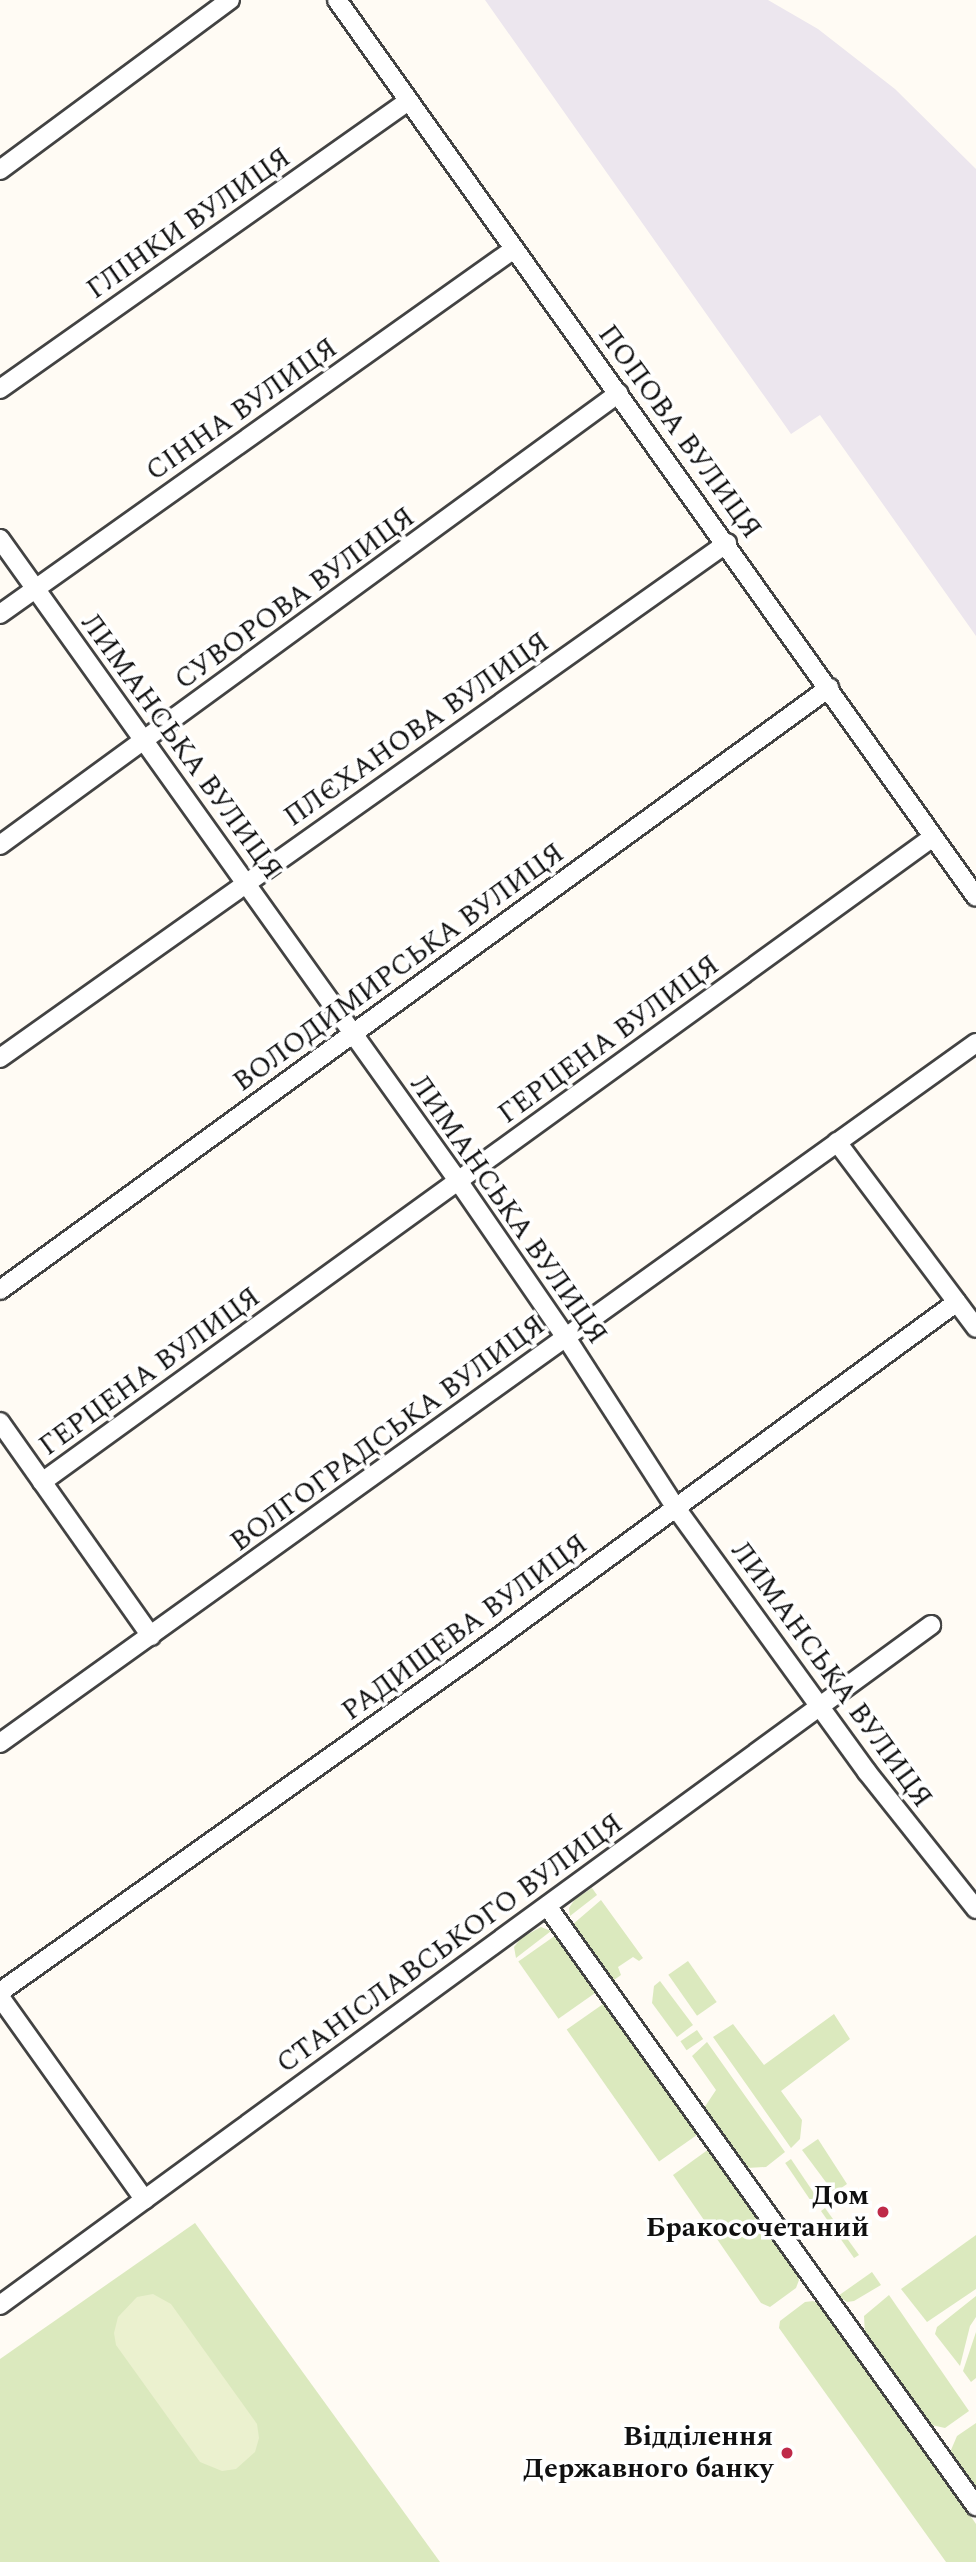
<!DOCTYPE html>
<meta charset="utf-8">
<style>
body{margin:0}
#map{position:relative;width:976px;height:2562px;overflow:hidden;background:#fffbf4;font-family:Spectral,serif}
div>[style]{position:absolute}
.industrial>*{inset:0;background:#ece6ee}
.green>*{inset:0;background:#dbe9be;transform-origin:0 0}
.pitch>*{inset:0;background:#ebf1cf}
.roads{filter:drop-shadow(2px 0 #434343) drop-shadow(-2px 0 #434343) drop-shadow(0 2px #434343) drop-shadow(0 -2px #434343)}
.minor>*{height:18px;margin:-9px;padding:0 9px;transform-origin:9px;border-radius:9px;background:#fff}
.dots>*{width:19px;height:19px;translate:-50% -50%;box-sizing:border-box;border:4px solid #fff;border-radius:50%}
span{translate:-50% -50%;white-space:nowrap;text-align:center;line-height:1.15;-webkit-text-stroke:7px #fff;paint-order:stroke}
.street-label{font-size:28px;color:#101010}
.poi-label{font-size:28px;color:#101010;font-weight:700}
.right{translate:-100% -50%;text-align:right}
</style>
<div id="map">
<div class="industrial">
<i style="clip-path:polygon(485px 0,768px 0,818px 29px,895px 89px,976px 169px,976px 636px,820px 415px,791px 434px)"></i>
</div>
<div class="green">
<i style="clip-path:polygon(592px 1888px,597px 1895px,570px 1916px,569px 1908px,575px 1899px)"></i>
<i style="clip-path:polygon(601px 1900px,643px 1958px,639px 1961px,633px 1957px,618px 1967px,621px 1975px,614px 1980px,607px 1977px,596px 1963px,572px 1925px)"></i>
<i style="clip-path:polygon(541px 1927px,551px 1931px,516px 1958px,514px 1947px,521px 1938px)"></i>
<i style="left:556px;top:1935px;width:70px;height:46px;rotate:55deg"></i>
<i style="left:688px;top:1961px;width:50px;height:24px;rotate:55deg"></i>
<i style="clip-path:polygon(660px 1981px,693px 2025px,677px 2037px,652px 2003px,654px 1986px)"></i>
<i style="left:606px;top:2002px;width:161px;height:48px;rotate:55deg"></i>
<i style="clip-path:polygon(834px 2014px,850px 2039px,781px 2091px,802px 2120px,800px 2139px,791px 2148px,713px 2037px,733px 2024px,764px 2065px)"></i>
<i style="left:697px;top:2030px;width:11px;height:20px;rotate:56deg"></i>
<i style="clip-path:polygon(707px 2042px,785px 2152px,766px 2167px,747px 2168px,740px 2161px,704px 2108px,716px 2090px,692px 2056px)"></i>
<i style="clip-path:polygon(818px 2139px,847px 2184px,834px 2193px,802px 2150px)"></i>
<i style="clip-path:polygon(709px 2149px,796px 2271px,799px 2280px,796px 2288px,770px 2307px,761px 2303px,673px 2175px)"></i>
<i style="left:791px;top:2159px;width:53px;height:7px;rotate:56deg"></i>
<i style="clip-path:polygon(825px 2208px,859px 2255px,854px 2258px,821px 2211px)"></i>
<i style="clip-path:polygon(195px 2223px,341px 2425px,440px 2562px,0 2562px,0 2359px)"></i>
<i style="clip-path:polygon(976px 2235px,976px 2289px,927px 2322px,901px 2289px)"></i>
<i style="clip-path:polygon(872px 2272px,881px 2285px,854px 2301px,847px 2302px,838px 2296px)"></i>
<i style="clip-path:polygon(889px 2295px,969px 2411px,945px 2428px,927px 2424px,865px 2335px,864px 2316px)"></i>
<i style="clip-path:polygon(976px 2296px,976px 2317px,970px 2326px,960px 2366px,935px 2334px,937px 2327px)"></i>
<i style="clip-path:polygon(813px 2301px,825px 2307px,976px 2524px,976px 2562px,946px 2562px,779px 2328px,780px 2321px,805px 2302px)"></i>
<i style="clip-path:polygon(976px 2332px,976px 2378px,971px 2382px,963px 2371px)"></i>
<i style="clip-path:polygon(976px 2423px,976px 2492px,952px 2459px,951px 2450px,957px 2436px)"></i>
</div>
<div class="pitch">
<i style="clip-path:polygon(153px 2294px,171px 2304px,257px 2424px,259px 2438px,255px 2452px,236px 2469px,222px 2471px,200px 2462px,116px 2345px,114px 2333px,118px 2317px,137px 2297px)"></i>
</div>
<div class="roads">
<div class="minor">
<i style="left:337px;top:0;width:1101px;rotate:54.53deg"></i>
<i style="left:0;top:170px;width:286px;rotate:-36.5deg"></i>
<i style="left:0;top:389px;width:499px;rotate:-35.2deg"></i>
<i style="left:0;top:539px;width:790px;rotate:54.48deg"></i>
<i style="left:459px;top:1182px;width:191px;rotate:55.5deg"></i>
<i style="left:567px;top:1339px;width:201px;rotate:57.2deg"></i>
<i style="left:676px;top:1508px;width:326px;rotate:54.1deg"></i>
<i style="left:867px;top:1772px;width:175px;rotate:51.5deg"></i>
<i style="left:0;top:614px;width:630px;rotate:-35.38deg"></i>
<i style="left:0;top:845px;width:766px;rotate:-36.14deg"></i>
<i style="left:0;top:1058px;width:891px;rotate:-35.31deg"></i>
<i style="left:837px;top:1142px;width:232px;rotate:53.2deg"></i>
<i style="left:0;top:1290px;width:1025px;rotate:-35.99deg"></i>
<i style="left:0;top:1422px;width:262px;rotate:54.8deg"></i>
<i style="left:42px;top:1482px;width:1100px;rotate:-35.9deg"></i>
<i style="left:0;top:1743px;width:1201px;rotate:-35.65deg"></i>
<i style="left:547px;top:1906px;width:738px;rotate:54.44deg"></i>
<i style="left:0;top:1992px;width:602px;rotate:-35.4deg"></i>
<i style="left:491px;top:1643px;width:577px;rotate:-36.2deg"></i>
<i style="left:0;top:1997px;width:249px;rotate:54.5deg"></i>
<i style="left:0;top:2305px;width:1153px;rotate:-36.14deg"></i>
</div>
</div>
<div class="dots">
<i style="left:883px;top:2212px;background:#bf2a49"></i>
<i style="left:787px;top:2453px;background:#bf2a49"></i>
</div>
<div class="street-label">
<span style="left:189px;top:224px;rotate:-35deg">ГЛІНКИ ВУЛИЦЯ</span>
<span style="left:242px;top:410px;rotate:-35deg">СІННА ВУЛИЦЯ</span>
<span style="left:679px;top:432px;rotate:54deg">ПОПОВА ВУЛИЦЯ</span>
<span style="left:295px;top:599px;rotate:-36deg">СУВОРОВА ВУЛИЦЯ</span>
<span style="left:417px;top:730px;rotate:-35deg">ПЛЄХАНОВА ВУЛИЦЯ</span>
<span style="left:181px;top:747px;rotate:54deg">ЛИМАНСЬКА ВУЛИЦЯ</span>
<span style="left:399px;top:968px;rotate:-36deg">ВОЛОДИМИРСЬКА ВУЛИЦЯ</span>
<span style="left:609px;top:1040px;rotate:-36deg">ГЕРЦЕНА ВУЛИЦЯ</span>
<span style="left:508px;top:1210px;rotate:55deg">ЛИМАНСЬКА ВУЛИЦЯ</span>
<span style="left:150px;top:1372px;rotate:-36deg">ГЕРЦЕНА ВУЛИЦЯ</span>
<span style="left:388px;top:1434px;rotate:-36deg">ВОЛГОГРАДСЬКА ВУЛИЦЯ</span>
<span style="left:465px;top:1628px;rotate:-36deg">РАДИЩЕВА ВУЛИЦЯ</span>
<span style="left:831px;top:1675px;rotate:54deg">ЛИМАНСЬКА ВУЛИЦЯ</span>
<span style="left:450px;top:1944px;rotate:-36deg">СТАНІСЛАВСЬКОГО ВУЛИЦЯ</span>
</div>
<div class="poi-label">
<span class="right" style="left:869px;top:2212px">Дом<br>Бракосочетаний</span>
<span class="right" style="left:773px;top:2453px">Відділення<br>Державного банку</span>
</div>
</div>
